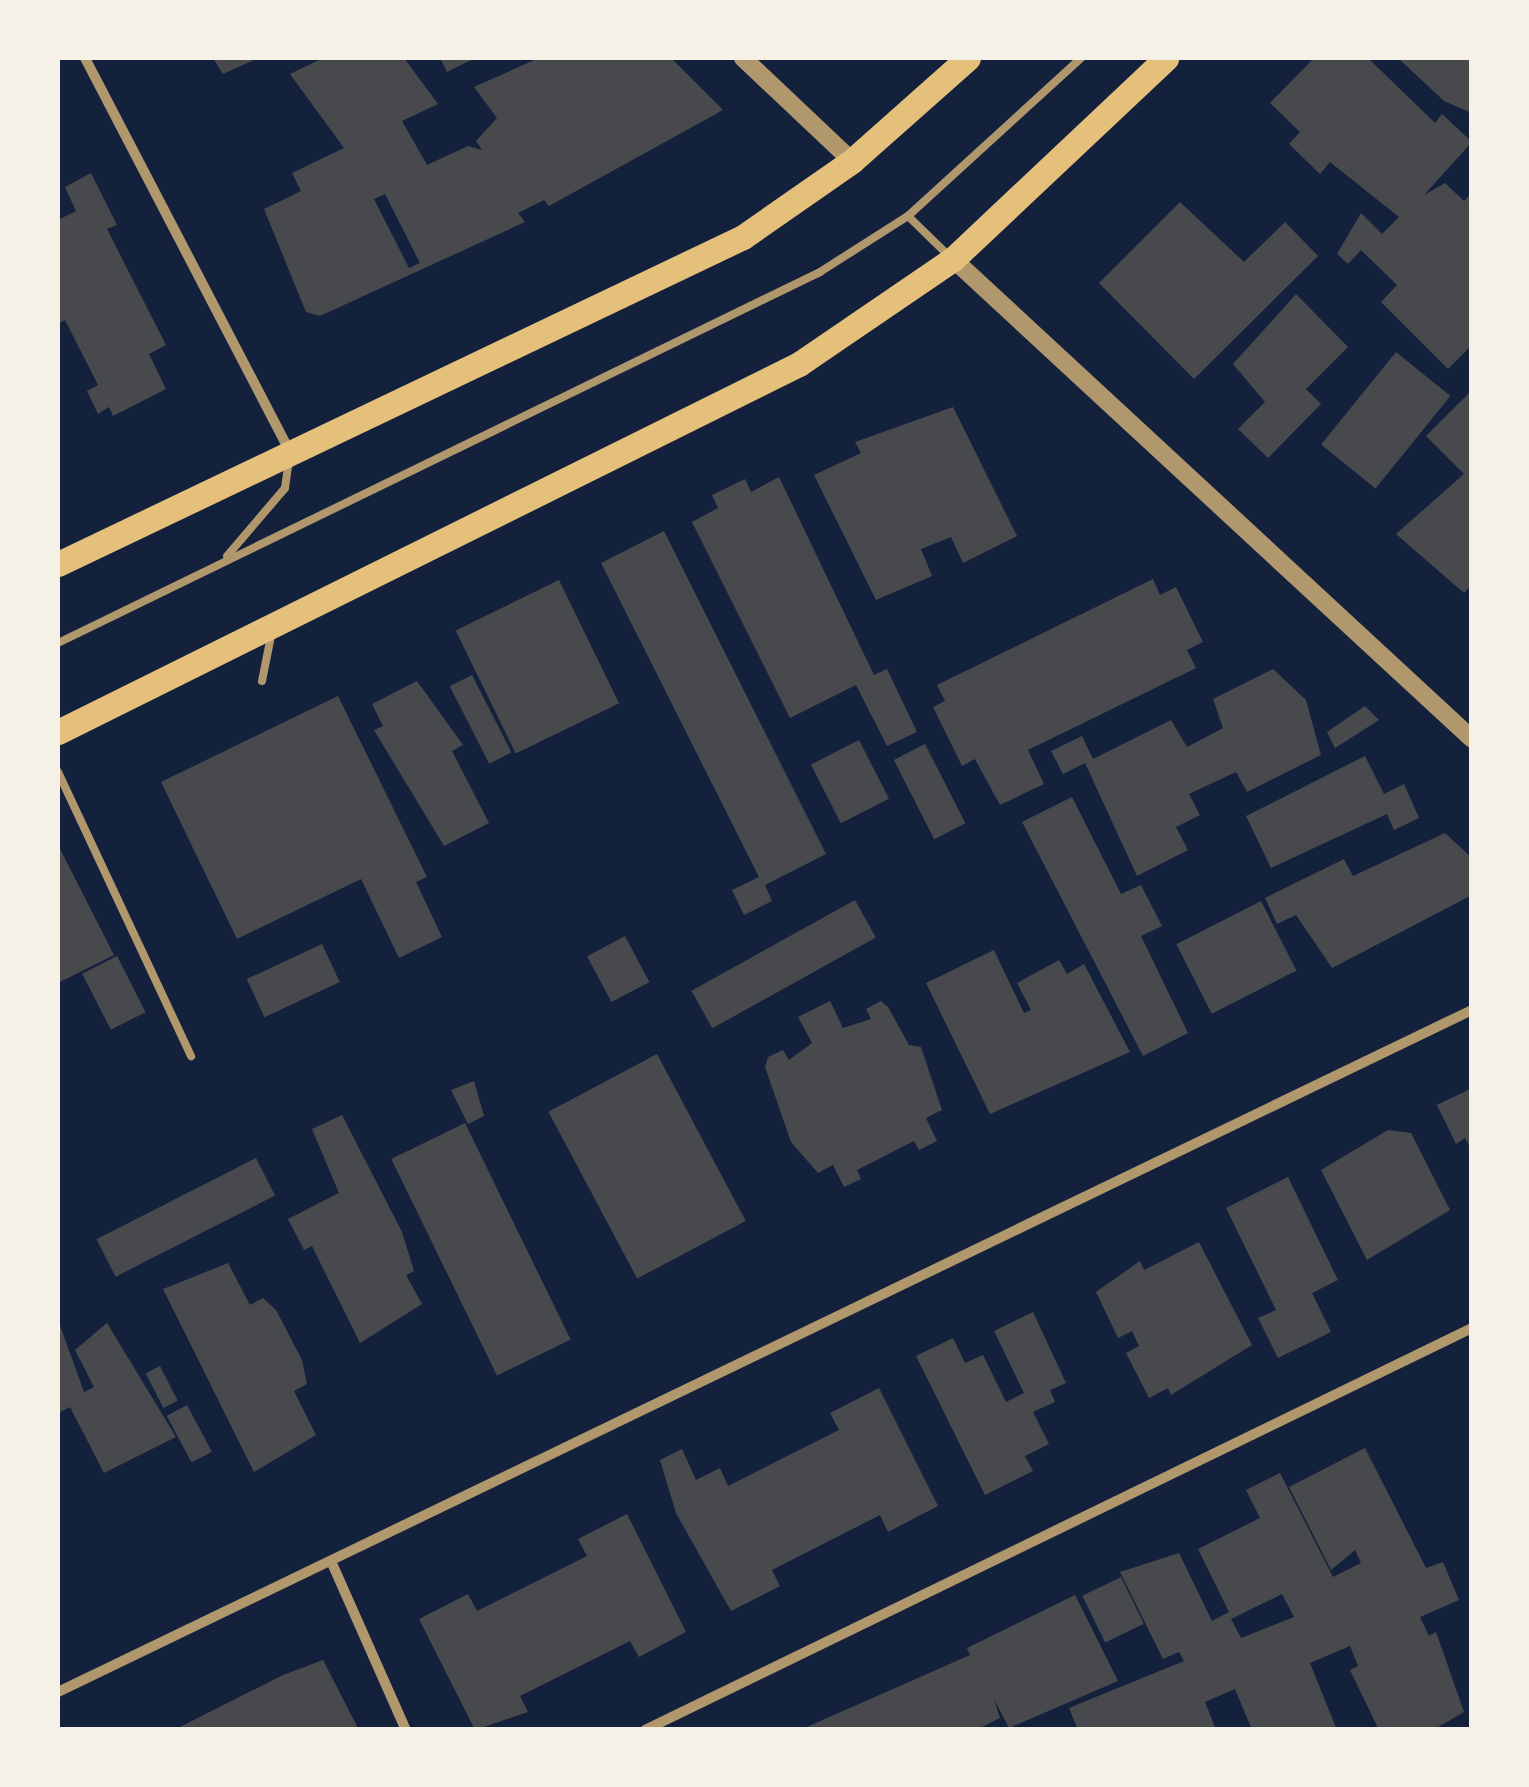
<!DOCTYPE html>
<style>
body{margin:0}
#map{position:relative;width:1529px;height:1787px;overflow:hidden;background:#14213d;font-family:"Open Sans",sans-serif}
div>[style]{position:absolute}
.building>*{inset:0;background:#48494c;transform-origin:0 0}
.service>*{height:8px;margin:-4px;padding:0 4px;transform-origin:4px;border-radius:4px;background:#b1986c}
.minor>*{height:10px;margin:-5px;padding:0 5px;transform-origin:5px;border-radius:5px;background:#b1986c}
.tertiary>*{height:18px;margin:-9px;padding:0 9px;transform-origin:9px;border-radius:9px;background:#b1986c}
.primary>*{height:25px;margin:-12.5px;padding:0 12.5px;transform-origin:12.5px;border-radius:12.5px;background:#e5c07b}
span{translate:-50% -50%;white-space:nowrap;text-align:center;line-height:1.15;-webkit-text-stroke:10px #f6f1e7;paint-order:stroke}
.frame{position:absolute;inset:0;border:60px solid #f6f1e7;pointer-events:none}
</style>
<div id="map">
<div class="building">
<i style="clip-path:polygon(213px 58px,258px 58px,223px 74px)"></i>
<i style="clip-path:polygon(evenodd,323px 58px,404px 58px,438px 104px,402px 121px,427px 165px,468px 146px,482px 150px,476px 141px,497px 118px,474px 87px,539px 58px,671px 58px,723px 110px,549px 206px,544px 200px,518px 213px,525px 222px,320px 316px,306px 312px,264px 209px,301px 191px,292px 173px,344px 148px,290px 74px,323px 58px,385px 194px,420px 263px,409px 268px,374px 199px,385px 194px)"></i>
<i style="clip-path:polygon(440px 58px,475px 58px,447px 72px)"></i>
<i style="clip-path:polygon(1314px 58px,1368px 58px,1435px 123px,1442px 114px,1472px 142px,1424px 195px,1445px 183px,1464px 201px,1472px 193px,1472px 345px,1448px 369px,1381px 302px,1397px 285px,1361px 250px,1348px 264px,1337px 254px,1361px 213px,1382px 234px,1399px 217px,1330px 162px,1320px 174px,1289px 144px,1300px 132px,1270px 103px)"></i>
<i style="clip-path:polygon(1398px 58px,1472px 58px,1472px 113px,1444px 101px)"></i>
<i style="clip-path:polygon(91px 173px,117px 225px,107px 229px,166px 345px,149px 354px,166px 389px,113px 416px,109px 407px,98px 414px,87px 391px,98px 385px,65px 320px,58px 324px,58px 220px,76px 211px,65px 187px)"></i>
<i style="clip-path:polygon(1180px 202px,1244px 262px,1285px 222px,1318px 256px,1194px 379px,1099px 283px)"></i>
<i style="clip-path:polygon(1296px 294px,1348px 347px,1306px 389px,1321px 404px,1268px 458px,1238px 429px,1265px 402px,1233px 364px)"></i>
<i style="left:1396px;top:352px;width:70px;height:119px;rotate:39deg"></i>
<i style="clip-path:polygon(1472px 390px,1472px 585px,1464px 593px,1396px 534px,1464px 474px,1426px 436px)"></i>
<i style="clip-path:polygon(953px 407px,1017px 536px,963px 563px,951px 537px,921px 549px,932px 576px,876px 600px,814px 475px,861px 453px,855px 442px)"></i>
<i style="clip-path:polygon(779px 477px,874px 675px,887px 669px,917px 732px,887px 746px,856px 685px,790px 718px,692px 522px,718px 508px,712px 495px,745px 479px,751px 492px)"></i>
<i style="clip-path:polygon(664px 531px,826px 854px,765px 885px,772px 901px,744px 915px,732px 890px,759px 877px,601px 563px)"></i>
<i style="clip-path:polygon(1153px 579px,1160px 595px,1176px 587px,1203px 642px,1187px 650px,1196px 668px,1028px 750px,1044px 784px,1000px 805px,975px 759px,962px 766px,933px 707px,945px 701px,937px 685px)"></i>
<i style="left:559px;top:580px;width:137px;height:115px;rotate:64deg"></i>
<i style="clip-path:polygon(1273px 669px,1306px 700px,1321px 755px,1247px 792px,1236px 772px,1189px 794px,1200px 815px,1176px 827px,1188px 850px,1137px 876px,1085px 763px,1063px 774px,1051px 751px,1082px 736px,1093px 759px,1171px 720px,1187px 747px,1223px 728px,1213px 699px)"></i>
<i style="left:472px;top:675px;width:87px;height:25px;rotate:63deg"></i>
<i style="clip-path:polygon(417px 681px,463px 745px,452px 751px,489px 823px,444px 846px,374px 730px,383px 726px,372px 704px)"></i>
<i style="clip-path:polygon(338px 696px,427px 877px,416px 882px,442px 937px,399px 958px,361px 879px,237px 939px,161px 782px)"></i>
<i style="clip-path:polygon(1365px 706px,1379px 720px,1335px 748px,1327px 732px)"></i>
<i style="left:859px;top:740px;width:66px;height:54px;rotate:63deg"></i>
<i style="left:925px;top:744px;width:89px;height:35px;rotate:63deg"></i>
<i style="clip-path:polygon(1365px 756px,1384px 794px,1404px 784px,1419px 818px,1394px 830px,1387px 814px,1271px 868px,1246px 816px)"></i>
<i style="clip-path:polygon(1072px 797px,1121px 894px,1141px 885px,1162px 926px,1141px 936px,1188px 1033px,1143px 1056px,1022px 822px)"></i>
<i style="clip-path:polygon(1445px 833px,1472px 858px,1472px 895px,1332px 968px,1296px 915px,1277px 924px,1265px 898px,1344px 859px,1353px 876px)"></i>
<i style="clip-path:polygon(58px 845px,114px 955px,58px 983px)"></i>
<i style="left:855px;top:900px;width:43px;height:187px;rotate:61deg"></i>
<i style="left:1261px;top:901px;width:78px;height:95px;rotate:63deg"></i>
<i style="left:625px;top:936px;width:52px;height:43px;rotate:62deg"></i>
<i style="left:322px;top:944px;width:42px;height:83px;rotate:65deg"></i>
<i style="clip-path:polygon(994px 950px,1024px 1013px,1031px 1010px,1017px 983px,1059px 960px,1067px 974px,1084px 964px,1130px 1052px,990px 1114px,926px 983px)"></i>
<i style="left:117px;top:956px;width:63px;height:39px;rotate:63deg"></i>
<i style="clip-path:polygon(830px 1001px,843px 1028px,871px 1019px,866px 1009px,881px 1001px,888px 1007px,909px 1045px,921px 1047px,942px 1110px,926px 1118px,937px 1141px,919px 1150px,914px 1141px,857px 1170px,861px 1179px,844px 1187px,833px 1165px,818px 1173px,791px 1142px,765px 1067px,768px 1057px,783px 1050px,789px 1060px,812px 1043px,798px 1017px)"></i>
<i style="left:657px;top:1054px;width:189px;height:123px;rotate:62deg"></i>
<i style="clip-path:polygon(474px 1081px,484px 1116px,468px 1124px,451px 1090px)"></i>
<i style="clip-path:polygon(1472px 1088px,1472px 1151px,1465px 1138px,1456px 1144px,1437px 1105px)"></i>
<i style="clip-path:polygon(342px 1115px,402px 1232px,414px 1271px,406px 1275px,422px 1304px,360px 1343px,312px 1246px,304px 1250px,288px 1219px,339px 1193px,312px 1129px)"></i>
<i style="left:465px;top:1123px;width:241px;height:82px;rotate:64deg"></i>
<i style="clip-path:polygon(1388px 1130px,1411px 1133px,1450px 1210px,1367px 1260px,1321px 1170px)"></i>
<i style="left:256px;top:1158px;width:42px;height:179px;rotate:63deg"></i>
<i style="clip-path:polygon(1288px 1177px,1338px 1280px,1312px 1293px,1331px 1332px,1278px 1358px,1258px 1318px,1276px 1310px,1226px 1208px)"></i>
<i style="clip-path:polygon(1199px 1242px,1252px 1345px,1171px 1395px,1168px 1388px,1149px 1398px,1126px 1353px,1139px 1346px,1132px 1331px,1118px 1338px,1096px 1292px,1140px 1261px,1144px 1270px)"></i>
<i style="clip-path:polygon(228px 1263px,250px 1305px,263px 1298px,276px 1310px,302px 1360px,307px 1384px,294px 1391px,316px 1435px,254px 1472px,163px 1289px)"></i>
<i style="clip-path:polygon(1033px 1312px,1066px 1383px,1050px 1390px,1055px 1402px,1033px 1412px,1049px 1444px,1025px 1456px,1033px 1471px,985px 1495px,916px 1356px,953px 1338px,965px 1363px,983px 1355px,1006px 1402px,1024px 1393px,994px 1331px)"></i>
<i style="clip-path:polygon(58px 1320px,84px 1392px,94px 1387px,75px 1350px,107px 1323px,176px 1437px,104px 1473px,70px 1407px,58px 1413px)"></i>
<i style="left:160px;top:1366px;width:39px;height:16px;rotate:63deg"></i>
<i style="clip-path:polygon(879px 1388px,938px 1506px,888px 1532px,880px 1515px,772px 1570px,780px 1586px,731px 1611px,676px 1513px,660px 1460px,682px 1449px,696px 1480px,720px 1468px,728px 1486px,839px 1430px,830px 1413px)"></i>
<i style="left:187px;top:1405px;width:53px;height:23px;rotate:62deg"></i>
<i style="clip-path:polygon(evenodd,1365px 1448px,1426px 1568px,1443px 1562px,1459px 1600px,1420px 1617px,1429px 1636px,1436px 1632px,1464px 1712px,1433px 1730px,1379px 1730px,1350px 1670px,1358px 1666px,1350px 1646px,1310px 1663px,1337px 1730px,1252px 1730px,1235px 1689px,1205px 1702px,1216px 1730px,1078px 1730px,1069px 1708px,1184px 1661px,1179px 1652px,1163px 1659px,1120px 1572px,1179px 1553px,1212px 1621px,1229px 1612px,1198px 1549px,1260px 1518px,1246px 1490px,1280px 1473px,1333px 1577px,1361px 1563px,1355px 1550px,1331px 1570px,1289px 1487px,1365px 1448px,1282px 1594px,1294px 1617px,1241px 1638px,1231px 1619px,1282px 1594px)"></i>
<i style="clip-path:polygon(627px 1514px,686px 1632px,639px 1657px,630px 1641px,520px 1696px,528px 1712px,475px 1730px,419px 1619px,468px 1594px,477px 1611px,587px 1556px,578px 1539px)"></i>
<i style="left:1121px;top:1577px;width:52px;height:43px;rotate:64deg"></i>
<i style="clip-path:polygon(1075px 1595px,1118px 1681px,1009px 1728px,994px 1699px,1000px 1718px,976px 1730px,800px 1730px,970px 1655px,967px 1648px)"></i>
<i style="clip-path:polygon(323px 1660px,359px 1730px,174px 1730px,283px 1675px)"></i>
</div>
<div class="service">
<i style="left:908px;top:216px;width:57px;rotate:44.3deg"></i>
<i style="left:227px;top:556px;width:89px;rotate:-49.5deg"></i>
<i style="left:285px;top:488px;width:27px;rotate:-82deg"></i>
<i style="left:58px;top:643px;width:848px;rotate:-25.96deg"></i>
<i style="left:820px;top:272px;width:104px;rotate:-32.5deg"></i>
<i style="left:908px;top:216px;width:234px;rotate:-42.4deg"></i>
<i style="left:262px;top:681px;width:51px;rotate:-78.7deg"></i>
<i style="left:58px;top:772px;width:314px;rotate:64.9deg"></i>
</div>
<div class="minor">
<i style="left:85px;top:58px;width:443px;rotate:62.5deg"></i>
<i style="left:331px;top:1561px;width:185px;rotate:66.1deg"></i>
<i style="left:58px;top:1692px;width:1570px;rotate:-25.75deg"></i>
<i style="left:645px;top:1730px;width:920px;rotate:-25.92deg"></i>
</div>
<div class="tertiary">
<i style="left:743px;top:58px;width:150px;rotate:43.4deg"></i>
<i style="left:953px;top:259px;width:707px;rotate:42.76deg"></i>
</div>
<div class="primary">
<i style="left:58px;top:564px;width:759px;rotate:-25.52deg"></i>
<i style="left:743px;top:237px;width:133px;rotate:-34.9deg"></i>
<i style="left:852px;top:161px;width:155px;rotate:-41.6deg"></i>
<i style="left:58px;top:732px;width:827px;rotate:-26.41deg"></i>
<i style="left:799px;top:364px;width:186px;rotate:-34.3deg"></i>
<i style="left:953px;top:259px;width:293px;rotate:-43.3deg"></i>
</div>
<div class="frame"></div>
</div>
